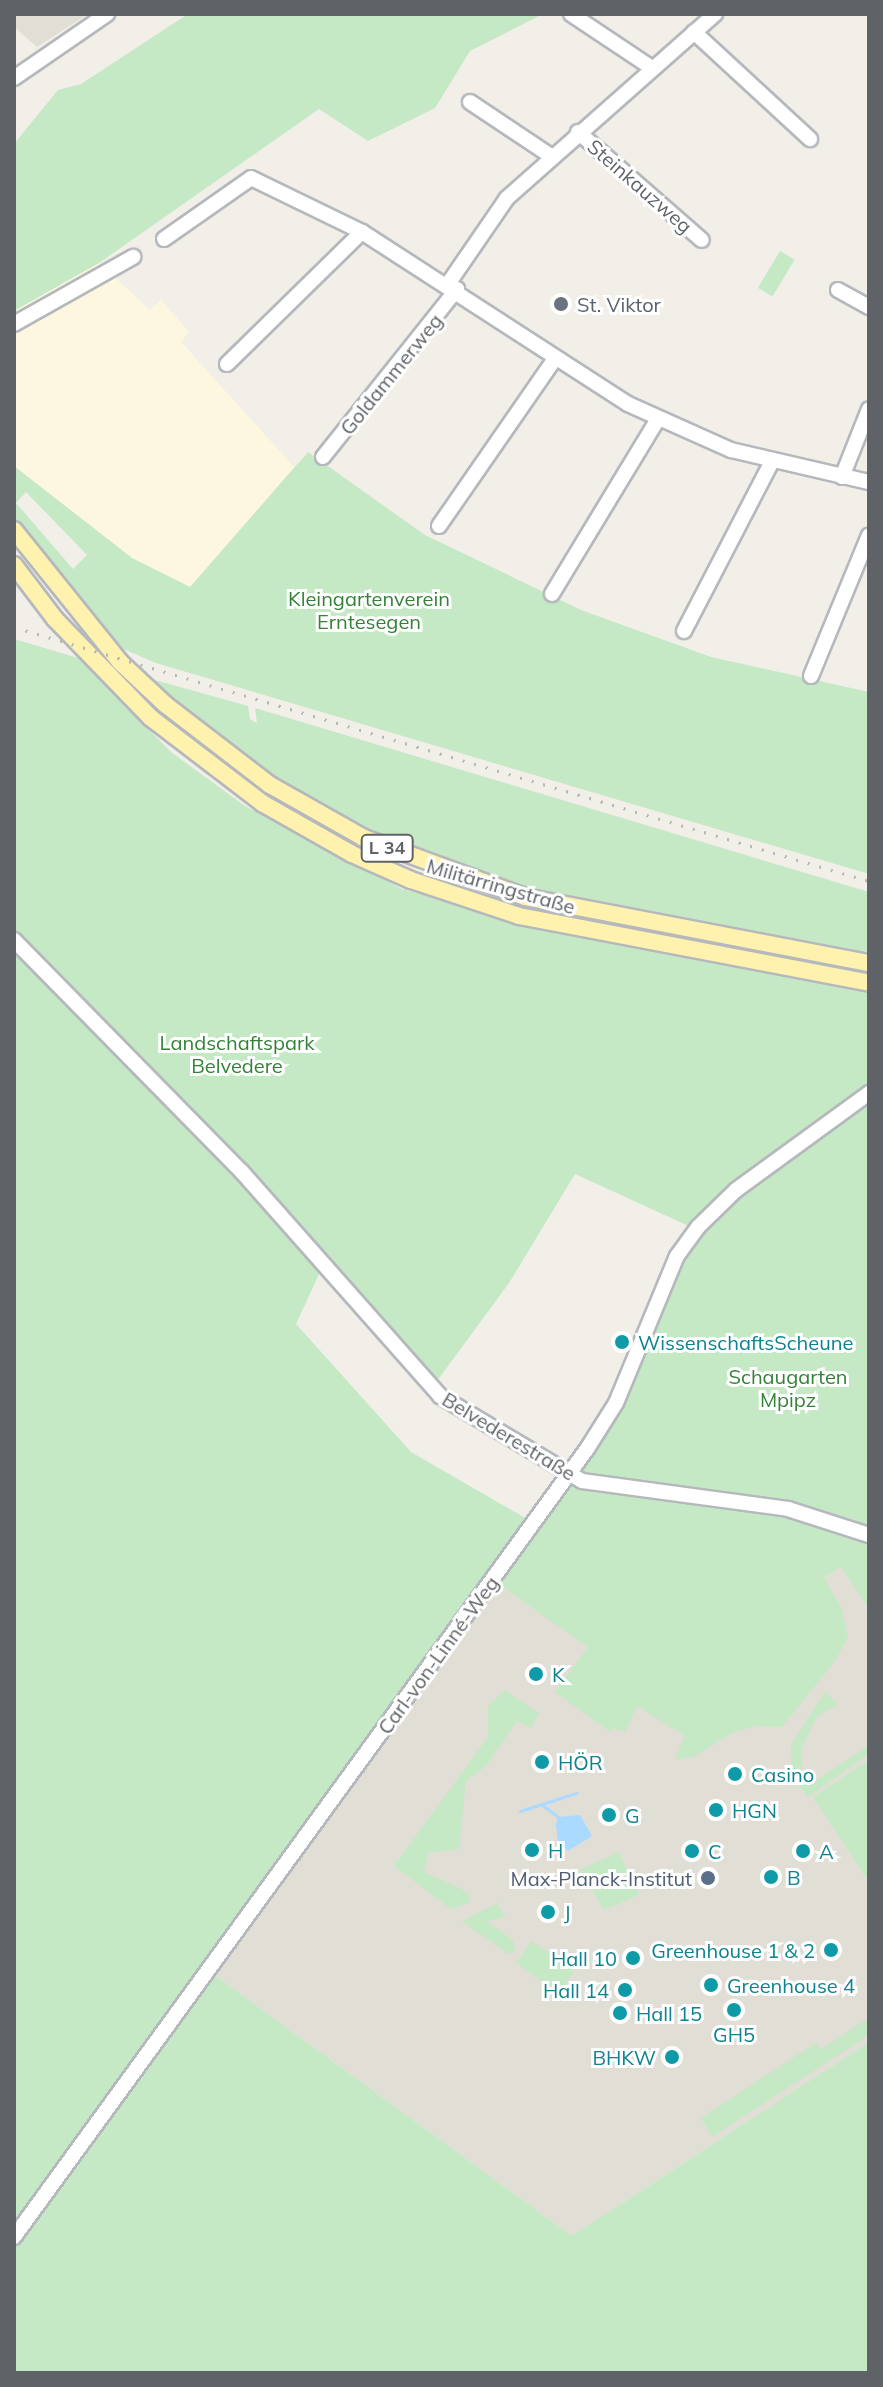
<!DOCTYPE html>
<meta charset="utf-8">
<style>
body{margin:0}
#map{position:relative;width:883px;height:2387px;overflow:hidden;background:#f1efe8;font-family:Mulish,sans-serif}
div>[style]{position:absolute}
.commercial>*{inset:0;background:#fef7e0}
.education>*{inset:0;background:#e1ded6}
.green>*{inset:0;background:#c5e8c5;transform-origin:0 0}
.water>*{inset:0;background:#aadaff}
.stream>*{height:3px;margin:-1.5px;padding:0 1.5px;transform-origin:1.5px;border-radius:1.5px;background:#aadaff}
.roads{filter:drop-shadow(2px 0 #b5b8bc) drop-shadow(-2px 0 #b5b8bc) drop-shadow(0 2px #b5b8bc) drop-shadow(0 -2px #b5b8bc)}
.minor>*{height:14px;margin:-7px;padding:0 7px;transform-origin:7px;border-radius:7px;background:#fff}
.major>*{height:16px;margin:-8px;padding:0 8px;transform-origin:8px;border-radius:8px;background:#fff2af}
.rail>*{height:3px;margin-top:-1.5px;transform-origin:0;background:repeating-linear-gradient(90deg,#b6b7b8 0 2px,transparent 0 12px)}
.dots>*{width:22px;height:22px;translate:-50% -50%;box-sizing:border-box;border:4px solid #fff;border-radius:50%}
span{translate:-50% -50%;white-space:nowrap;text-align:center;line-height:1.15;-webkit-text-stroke:6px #fff;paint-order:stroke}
.shield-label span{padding:2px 6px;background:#fff;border:2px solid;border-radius:6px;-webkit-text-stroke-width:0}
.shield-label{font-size:18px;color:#5f6368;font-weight:700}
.street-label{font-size:20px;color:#5f6368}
.worship-label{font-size:20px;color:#5b616d}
.left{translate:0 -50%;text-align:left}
.park-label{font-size:20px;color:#348238}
.culture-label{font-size:20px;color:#0d838f}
.right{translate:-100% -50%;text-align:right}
.service-label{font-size:20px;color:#4e5e75}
.frame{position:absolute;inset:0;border:16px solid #5f6368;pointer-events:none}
</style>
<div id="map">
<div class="commercial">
<i style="clip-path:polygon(99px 263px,150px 310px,161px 300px,189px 332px,181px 342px,294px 467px,191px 587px,132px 558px,14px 466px,14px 311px)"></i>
</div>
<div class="education">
<i style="clip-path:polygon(14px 14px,88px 14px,37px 47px,14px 27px)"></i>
<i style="clip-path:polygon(561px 1491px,635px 1504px,820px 1581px,841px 1567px,869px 1609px,869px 2042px,572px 2236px,212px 1973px)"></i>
</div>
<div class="green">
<i style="clip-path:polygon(188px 14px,543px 14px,470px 51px,435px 108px,368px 141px,319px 109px,99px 263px,14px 311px,14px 144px,58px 90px,81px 84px)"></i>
<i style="left:780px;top:251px;width:17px;height:43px;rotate:31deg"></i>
<i style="clip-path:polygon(evenodd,308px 452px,425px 535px,581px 610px,711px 657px,869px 692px,869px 874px,156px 663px,105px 641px,14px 521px,14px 466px,132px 558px,190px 587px,308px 452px,26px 492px,87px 555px,73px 569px,16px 503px,26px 492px)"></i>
<i style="clip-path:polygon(14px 639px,78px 658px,171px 752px,245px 806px,402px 889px,588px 938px,869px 991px,869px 1609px,841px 1567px,824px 1578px,842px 1609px,848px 1638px,834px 1662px,782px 1727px,755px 1726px,730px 1734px,693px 1757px,675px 1759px,685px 1736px,637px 1706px,625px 1732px,612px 1728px,610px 1732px,555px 1692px,588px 1647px,497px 1583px,574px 1484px,612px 1492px,582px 1470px,622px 1399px,693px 1228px,575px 1174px,509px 1283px,434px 1385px,326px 1259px,296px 1324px,411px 1452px,527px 1519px,205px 1968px,572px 2236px,869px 2042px,869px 2373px,14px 2373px)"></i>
<i style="clip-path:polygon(144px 677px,248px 706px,250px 719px,257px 723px,255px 708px,869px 892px,869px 954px,589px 903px,515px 886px,388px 842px,276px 782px,227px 748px)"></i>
<i style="clip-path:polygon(504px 1690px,539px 1713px,531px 1728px,517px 1721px,486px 1766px,466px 1781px,459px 1849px,428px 1853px,424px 1872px,470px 1893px,469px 1903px,451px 1909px,394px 1866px,488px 1737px,488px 1707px)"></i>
<i style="clip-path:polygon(825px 1691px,837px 1705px,817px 1716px,801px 1749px,802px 1771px,813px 1783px,869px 1745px,869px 1754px,808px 1797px,792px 1776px,791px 1745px)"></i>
<i style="clip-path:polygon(869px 1760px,869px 1882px,813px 1797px)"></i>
<i style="clip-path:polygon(619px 1852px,639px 1895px,604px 1910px,579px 1870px)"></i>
<i style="clip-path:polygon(497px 1903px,505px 1917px,486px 1921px,513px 1940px,515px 1951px,508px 1954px,462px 1921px)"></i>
<i style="left:532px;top:1941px;width:52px;height:27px;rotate:36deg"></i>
<i style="clip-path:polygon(869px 2018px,869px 2035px,712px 2137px,701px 2118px,816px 2043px,820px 2050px)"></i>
</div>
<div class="water">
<i style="clip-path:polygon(580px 1815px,592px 1836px,568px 1851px,558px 1841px,556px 1825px,558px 1817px)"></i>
</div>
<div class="stream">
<i style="left:542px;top:1804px;width:36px;rotate:-18deg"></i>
<i style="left:520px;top:1811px;width:22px;rotate:-18deg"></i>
<i style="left:541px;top:1804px;width:21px;rotate:37deg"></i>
</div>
<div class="roads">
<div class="minor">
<i style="left:571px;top:14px;width:97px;rotate:33.7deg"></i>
<i style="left:694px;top:32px;width:158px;rotate:42.7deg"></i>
<i style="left:14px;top:78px;width:113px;rotate:-34.5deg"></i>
<i style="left:470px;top:102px;width:97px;rotate:33.7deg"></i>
<i style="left:578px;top:132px;width:164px;rotate:41.1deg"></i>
<i style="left:164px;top:239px;width:106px;rotate:-35deg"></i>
<i style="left:251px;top:178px;width:123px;rotate:25.9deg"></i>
<i style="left:362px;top:232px;width:317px;rotate:32.9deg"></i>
<i style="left:628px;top:404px;width:113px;rotate:24.1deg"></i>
<i style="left:731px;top:450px;width:142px;rotate:13.1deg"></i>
<i style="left:448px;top:284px;width:104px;rotate:-55.5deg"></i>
<i style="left:507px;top:198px;width:278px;rotate:-41.5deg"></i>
<i style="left:838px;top:290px;width:35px;rotate:29deg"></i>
<i style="left:14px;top:324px;width:137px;rotate:-29.4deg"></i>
<i style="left:227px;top:364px;width:189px;rotate:-44.4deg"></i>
<i style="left:323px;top:457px;width:215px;rotate:-51.4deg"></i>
<i style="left:842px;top:477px;width:73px;rotate:-68.3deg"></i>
<i style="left:439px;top:526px;width:202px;rotate:-55.3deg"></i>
<i style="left:552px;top:594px;width:205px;rotate:-58.8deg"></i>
<i style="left:684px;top:631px;width:191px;rotate:-62.6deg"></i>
<i style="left:811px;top:676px;width:152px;rotate:-67.6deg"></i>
<i style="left:14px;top:940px;width:325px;rotate:45.5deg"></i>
<i style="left:242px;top:1172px;width:299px;rotate:48.5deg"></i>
<i style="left:440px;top:1396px;width:165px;rotate:30.9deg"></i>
<i style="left:582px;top:1481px;width:208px;rotate:7.7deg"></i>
<i style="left:788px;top:1509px;width:85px;rotate:17.8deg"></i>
<i style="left:14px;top:2237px;width:974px;rotate:-53.98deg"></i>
<i style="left:587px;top:1449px;width:54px;rotate:-57.8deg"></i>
<i style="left:616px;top:1403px;width:159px;rotate:-67.5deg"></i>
<i style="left:677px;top:1256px;width:36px;rotate:-54deg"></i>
<i style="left:698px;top:1227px;width:53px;rotate:-44.2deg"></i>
<i style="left:736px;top:1190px;width:165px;rotate:-36.1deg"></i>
</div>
<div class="major">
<i style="left:14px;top:530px;width:169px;rotate:51.2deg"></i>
<i style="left:120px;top:662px;width:63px;rotate:43.1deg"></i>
<i style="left:166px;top:705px;width:131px;rotate:37.6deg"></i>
<i style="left:270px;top:785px;width:108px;rotate:29.4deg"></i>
<i style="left:364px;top:838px;width:171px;rotate:20.1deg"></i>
<i style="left:525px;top:897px;width:350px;rotate:10.9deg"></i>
<i style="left:14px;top:565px;width:68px;rotate:52.8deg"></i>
<i style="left:55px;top:619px;width:138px;rotate:45.9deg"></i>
<i style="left:151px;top:718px;width:140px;rotate:37.4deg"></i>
<i style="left:262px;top:803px;width:103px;rotate:29.5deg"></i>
<i style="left:352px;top:854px;width:64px;rotate:23.8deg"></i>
<i style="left:411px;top:880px;width:114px;rotate:18.4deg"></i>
<i style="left:519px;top:916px;width:356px;rotate:10.8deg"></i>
</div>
</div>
<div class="rail">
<i style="left:14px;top:627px;width:892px;rotate:16.55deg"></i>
</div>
<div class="dots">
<i style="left:561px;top:304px;background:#6b7280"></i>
<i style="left:622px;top:1342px;background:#0f9aa8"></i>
<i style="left:536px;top:1674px;background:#0f9aa8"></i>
<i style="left:542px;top:1762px;background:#0f9aa8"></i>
<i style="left:735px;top:1774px;background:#0f9aa8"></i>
<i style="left:716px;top:1810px;background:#0f9aa8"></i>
<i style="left:609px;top:1815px;background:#0f9aa8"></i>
<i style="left:532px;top:1850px;background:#0f9aa8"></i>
<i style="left:692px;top:1851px;background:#0f9aa8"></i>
<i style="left:803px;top:1851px;background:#0f9aa8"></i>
<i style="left:771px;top:1877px;background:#0f9aa8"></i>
<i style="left:708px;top:1878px;background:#5c6f8a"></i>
<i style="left:548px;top:1912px;background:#0f9aa8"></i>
<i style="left:831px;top:1950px;background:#0f9aa8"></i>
<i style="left:633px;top:1958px;background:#0f9aa8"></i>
<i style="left:711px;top:1985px;background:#0f9aa8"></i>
<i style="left:625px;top:1990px;background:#0f9aa8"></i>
<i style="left:734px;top:2010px;background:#0f9aa8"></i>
<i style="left:620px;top:2013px;background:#0f9aa8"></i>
<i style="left:672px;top:2057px;background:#0f9aa8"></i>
</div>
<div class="shield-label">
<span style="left:387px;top:848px">L 34</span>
</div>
<div class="street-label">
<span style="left:640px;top:186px;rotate:41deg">Steinkauzweg</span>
<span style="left:391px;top:374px;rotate:-51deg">Goldammerweg</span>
<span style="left:501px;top:886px;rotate:16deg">Militärringstraße</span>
<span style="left:509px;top:1436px;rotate:31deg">Belvederestraße</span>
<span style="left:438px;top:1655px;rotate:-54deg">Carl-von-Linné-Weg</span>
</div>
<div class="worship-label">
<span class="left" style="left:577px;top:304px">St. Viktor</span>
</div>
<div class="park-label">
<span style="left:369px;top:610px">Kleingartenverein<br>Erntesegen</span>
<span style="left:237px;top:1054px">Landschaftspark<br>Belvedere</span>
<span style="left:788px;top:1388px">Schaugarten<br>Mpipz</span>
</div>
<div class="culture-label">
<span class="left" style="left:638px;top:1342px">WissenschaftsScheune</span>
<span class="left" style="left:552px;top:1674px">K</span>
<span class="left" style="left:558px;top:1762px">HÖR</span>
<span class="left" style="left:751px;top:1774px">Casino</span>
<span class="left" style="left:732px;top:1810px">HGN</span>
<span class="left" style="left:625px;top:1815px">G</span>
<span class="left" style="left:548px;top:1850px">H</span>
<span class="left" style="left:708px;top:1851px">C</span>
<span class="left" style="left:819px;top:1851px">A</span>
<span class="left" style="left:787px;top:1877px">B</span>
<span class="left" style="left:564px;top:1912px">J</span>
<span class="right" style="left:815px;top:1950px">Greenhouse 1 &amp; 2</span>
<span class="right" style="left:617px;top:1958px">Hall 10</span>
<span class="left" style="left:727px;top:1985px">Greenhouse 4</span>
<span class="right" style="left:609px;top:1990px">Hall 14</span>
<span class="left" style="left:636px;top:2013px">Hall 15</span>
<span style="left:734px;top:2034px">GH5</span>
<span class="right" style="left:656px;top:2057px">BHKW</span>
</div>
<div class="service-label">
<span class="right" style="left:692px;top:1878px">Max-Planck-Institut</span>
</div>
<div class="frame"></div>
</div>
